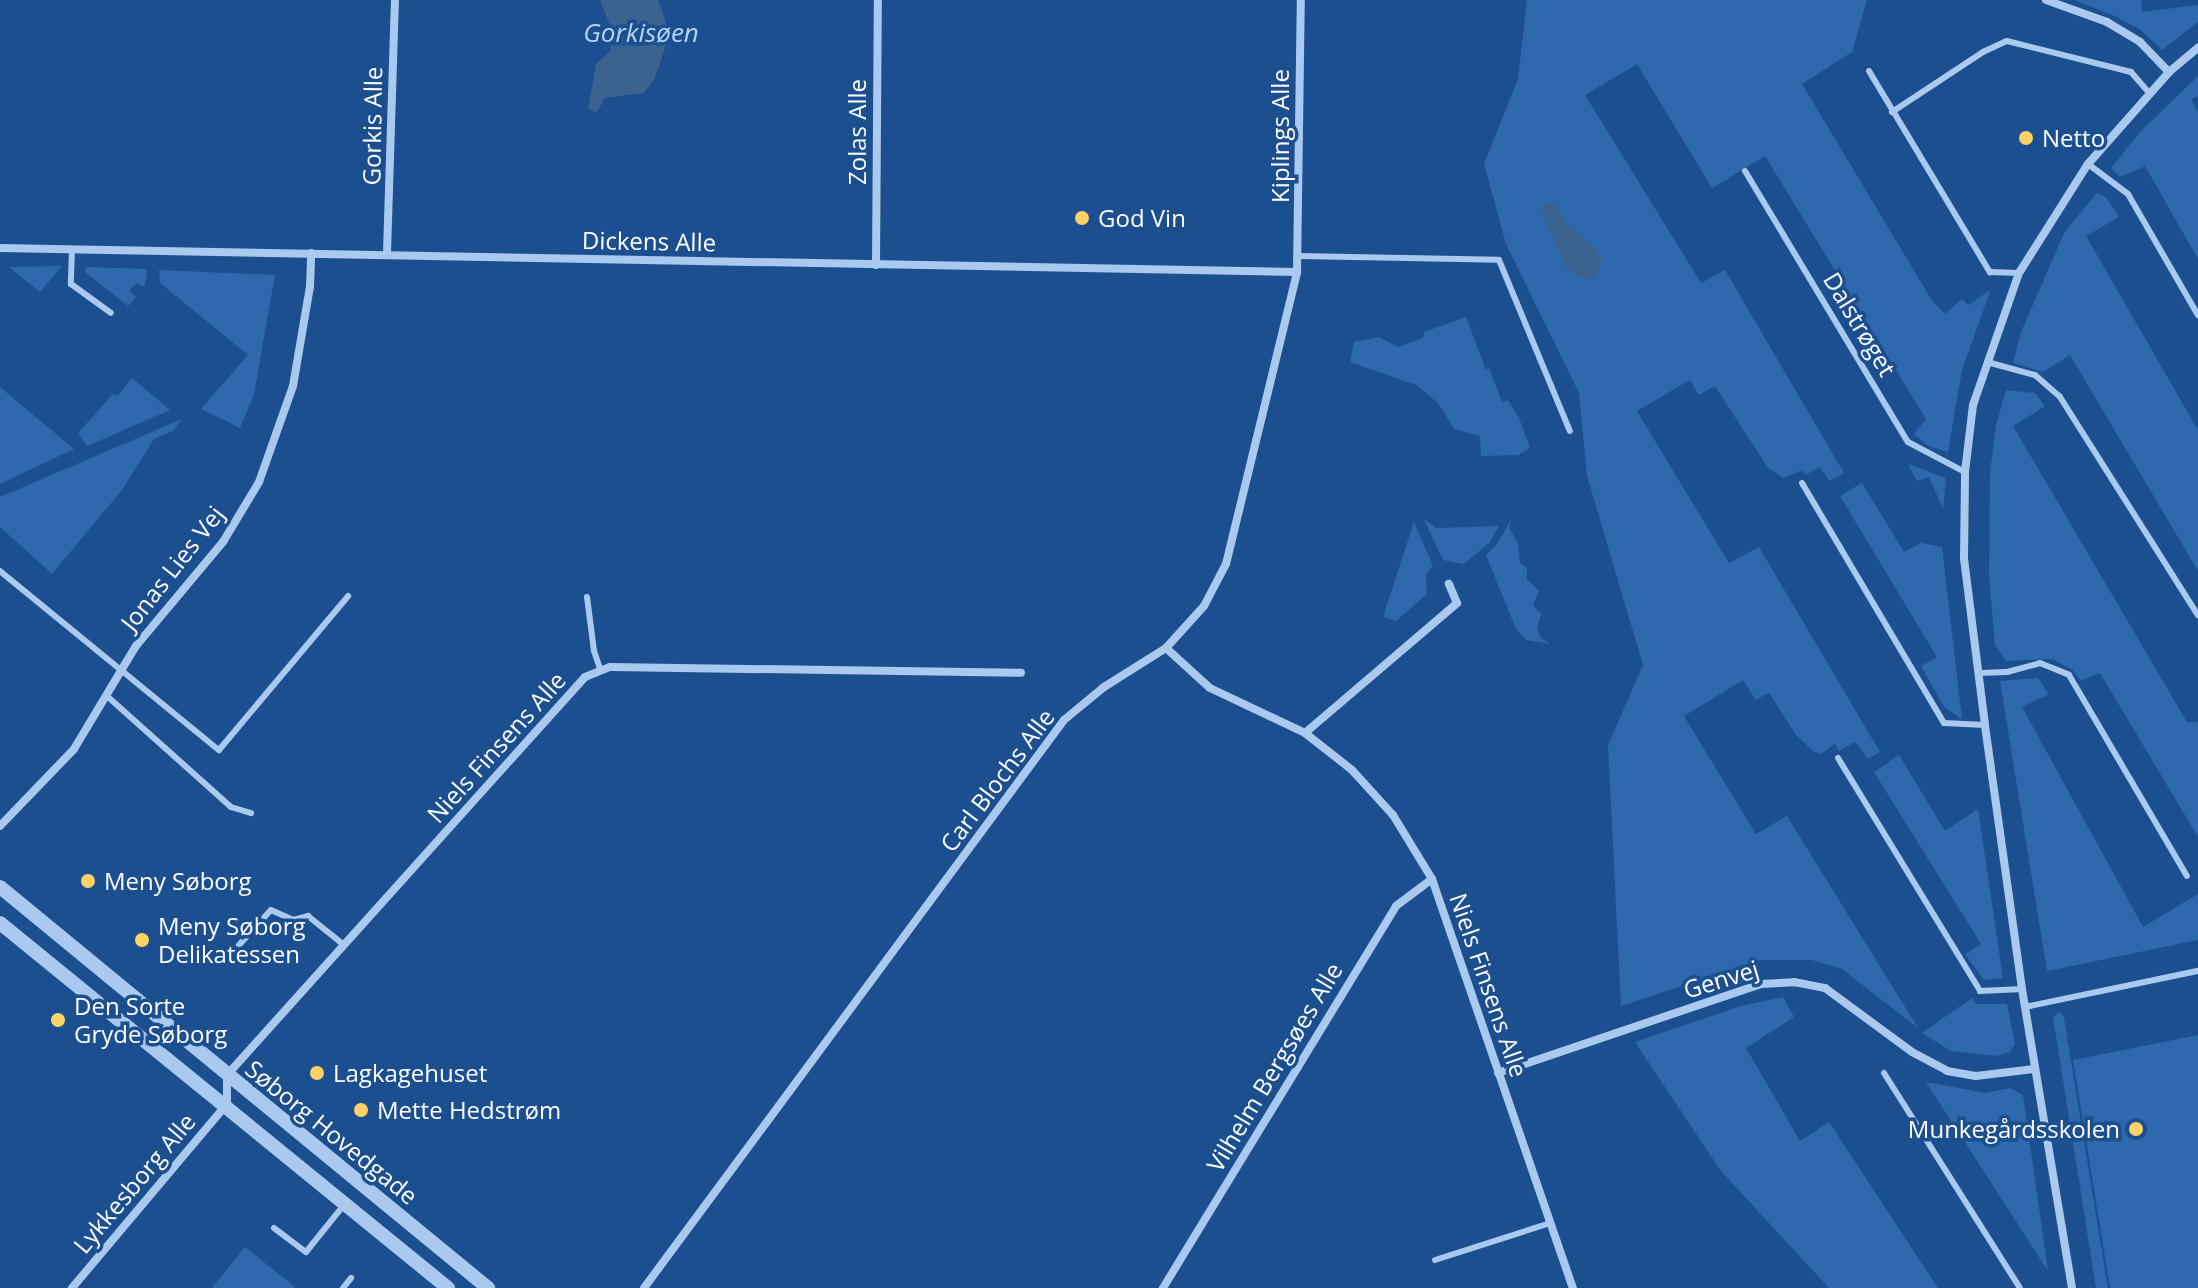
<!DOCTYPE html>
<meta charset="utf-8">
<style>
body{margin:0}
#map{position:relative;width:2198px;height:1288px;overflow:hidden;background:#1b4f8f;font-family:"Open Sans",sans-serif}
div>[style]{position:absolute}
.green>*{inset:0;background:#2e69ad}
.water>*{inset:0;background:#3c6290}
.service>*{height:6px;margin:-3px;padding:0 3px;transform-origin:3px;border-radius:3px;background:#a9c9ee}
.minor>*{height:8px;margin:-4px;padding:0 4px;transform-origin:4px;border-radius:4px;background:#a9c9ee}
.tertiary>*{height:14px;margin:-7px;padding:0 7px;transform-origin:7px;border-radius:7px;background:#a9c9ee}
.dots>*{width:22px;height:22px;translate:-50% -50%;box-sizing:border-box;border:4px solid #1b4f8f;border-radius:50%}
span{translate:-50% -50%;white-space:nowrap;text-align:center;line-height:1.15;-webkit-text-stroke:7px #1b4f8f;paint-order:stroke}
.street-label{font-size:24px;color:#fff}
.poi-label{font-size:24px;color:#fff}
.left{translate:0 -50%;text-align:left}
.right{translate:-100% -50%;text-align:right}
.water-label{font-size:26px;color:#b5d3f5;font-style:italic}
</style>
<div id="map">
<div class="green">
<i style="clip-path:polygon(1527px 0,1867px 0,1852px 52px,1802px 84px,1931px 299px,1945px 314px,1962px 299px,1969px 305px,1991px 289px,1962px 370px,1948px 452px,1930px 447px,1914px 434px,1926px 419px,1765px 156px,1712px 188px,1637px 64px,1585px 95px,1701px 283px,1725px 270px,1844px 473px,1829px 481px,1820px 467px,1806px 475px,1802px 470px,1784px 478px,1768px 468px,1715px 386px,1699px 395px,1690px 380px,1637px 411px,1729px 563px,1759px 547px,1880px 752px,1868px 759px,1855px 742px,1839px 751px,1835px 744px,1821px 754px,1814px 752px,1796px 735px,1769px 693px,1756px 700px,1743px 680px,1684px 716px,1756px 834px,1787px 816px,1918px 1028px,1842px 969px,1812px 960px,1760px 960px,1621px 1006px,1608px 745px,1643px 665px,1587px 476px,1579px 393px,1506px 244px,1484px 164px,1518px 79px)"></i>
<i style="clip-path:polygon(2075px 0,2141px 0,2142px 12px,2198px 5px,2198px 22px,2162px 50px,2141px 30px,2117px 17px)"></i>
<i style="clip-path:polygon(2198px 76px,2198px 96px,2191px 99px,2198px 112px,2198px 259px,2145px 166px,2120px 177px,2111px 168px,2141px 131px)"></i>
<i style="clip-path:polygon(2097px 193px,2106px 197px,2119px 217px,2086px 236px,2198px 430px,2198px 571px,2070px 355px,2043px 372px,2013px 363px,2021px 332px,2065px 231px)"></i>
<i style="clip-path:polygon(62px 266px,40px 292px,9px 267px)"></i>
<i style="clip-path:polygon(87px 267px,147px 269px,147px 276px,144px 287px,137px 283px,129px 290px,136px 297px,128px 306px,85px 272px)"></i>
<i style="clip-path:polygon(159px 270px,275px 275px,254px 394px,240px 428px,201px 409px,248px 355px,160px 283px)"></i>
<i style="clip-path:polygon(1466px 317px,1486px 370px,1489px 368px,1502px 402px,1508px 400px,1519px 418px,1530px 448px,1518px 455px,1481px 456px,1480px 436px,1454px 429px,1438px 403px,1416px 385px,1350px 362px,1354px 342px,1379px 337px,1398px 347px,1423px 338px,1424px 332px)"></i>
<i style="clip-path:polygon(132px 378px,170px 410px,87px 446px,78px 433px,113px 394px,118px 396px)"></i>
<i style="clip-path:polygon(0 387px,74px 449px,0 484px)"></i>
<i style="clip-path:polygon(2006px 390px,2035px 393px,2045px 406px,2013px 426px,2187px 722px,2198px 722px,2198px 837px,2100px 673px,2081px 681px,2073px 670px,2052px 659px,2006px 661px,1995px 645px,1989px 575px,1990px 473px,1996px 425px)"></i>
<i style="clip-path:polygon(182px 419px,173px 431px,154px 439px,122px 490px,52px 574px,0 527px,0 497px)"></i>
<i style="clip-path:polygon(1908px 464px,1946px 478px,1943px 509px,1929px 477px,1917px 481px)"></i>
<i style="clip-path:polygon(1862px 483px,1904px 552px,1921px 543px,1942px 547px,1962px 719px,1944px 707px,1921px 666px,1937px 657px,1840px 496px)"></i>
<i style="clip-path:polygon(1423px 518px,1436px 528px,1499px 526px,1490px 542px,1464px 564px,1443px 560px)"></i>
<i style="clip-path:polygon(1512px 518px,1509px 528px,1518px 543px,1520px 563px,1527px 568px,1527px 579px,1539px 591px,1533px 605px,1541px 614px,1537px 628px,1541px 638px,1550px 644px,1526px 640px,1516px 629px,1486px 555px,1497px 544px)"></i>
<i style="clip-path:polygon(1414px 522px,1433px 566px,1426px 575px,1427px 594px,1396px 621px,1383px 617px)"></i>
<i style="clip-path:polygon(2038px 678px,2049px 694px,2022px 707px,2143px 927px,2198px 894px,2198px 940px,2047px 971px,2000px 681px)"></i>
<i style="clip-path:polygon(1899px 755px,1945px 831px,1978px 809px,2003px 978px,1984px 980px,1965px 954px,1981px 944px,1874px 772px)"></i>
<i style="clip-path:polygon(1783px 997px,1794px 1017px,1746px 1048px,1800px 1141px,1829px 1122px,1938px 1288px,1829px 1288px,1721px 1171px,1635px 1042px,1741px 1006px)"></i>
<i style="clip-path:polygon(1972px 998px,1976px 1004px,2007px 1004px,2015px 1044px,2010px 1052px,1996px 1056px,1951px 1051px,1922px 1033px)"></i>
<i style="clip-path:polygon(2060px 1011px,2064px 1018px,2108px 1288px,2096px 1288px,2053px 1017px)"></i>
<i style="clip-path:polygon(2198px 1035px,2198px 1288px,2110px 1288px,2073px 1060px)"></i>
<i style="clip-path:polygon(1926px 1082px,1985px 1093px,2010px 1088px,2023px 1095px,2048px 1271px)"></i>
<i style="clip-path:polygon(245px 1247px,295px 1287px,294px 1288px,212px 1288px)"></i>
</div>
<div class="water">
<i style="clip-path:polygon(600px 0,658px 0,670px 34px,654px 80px,644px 93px,605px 98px,597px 112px,588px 109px,596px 64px,610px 51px,614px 36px)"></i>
<i style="clip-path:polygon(1544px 203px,1553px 203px,1567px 225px,1594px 248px,1602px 261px,1596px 278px,1586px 280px,1566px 268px,1542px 212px)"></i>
</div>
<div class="service">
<i style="left:1869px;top:71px;width:235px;rotate:59deg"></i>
<i style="left:1990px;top:272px;width:29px;rotate:2deg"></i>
<i style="left:1892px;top:112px;width:109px;rotate:-33.4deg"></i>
<i style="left:1983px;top:52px;width:26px;rotate:-25deg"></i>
<i style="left:2007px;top:41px;width:128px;rotate:14deg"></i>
<i style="left:2131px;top:72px;width:29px;rotate:49deg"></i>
<i style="left:2088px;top:164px;width:50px;rotate:36.9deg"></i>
<i style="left:2128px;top:194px;width:140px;rotate:60deg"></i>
<i style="left:1745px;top:171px;width:316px;rotate:59deg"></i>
<i style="left:1908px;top:442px;width:64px;rotate:27.8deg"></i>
<i style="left:72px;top:249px;width:35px;rotate:92deg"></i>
<i style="left:71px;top:284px;width:49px;rotate:35.9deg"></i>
<i style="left:1299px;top:256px;width:200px;rotate:1.1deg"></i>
<i style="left:1499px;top:260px;width:185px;rotate:67.5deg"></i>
<i style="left:1987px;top:362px;width:50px;rotate:15.2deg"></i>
<i style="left:2035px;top:375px;width:33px;rotate:41deg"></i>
<i style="left:2060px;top:397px;width:258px;rotate:57.7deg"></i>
<i style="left:1802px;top:483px;width:279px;rotate:59.4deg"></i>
<i style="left:1944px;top:723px;width:41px;rotate:2.8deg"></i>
<i style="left:0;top:571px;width:283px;rotate:39.3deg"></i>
<i style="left:219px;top:750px;width:201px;rotate:-50deg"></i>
<i style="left:587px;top:597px;width:54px;rotate:82.6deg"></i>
<i style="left:594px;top:651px;width:21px;rotate:71deg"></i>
<i style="left:1980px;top:673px;width:27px;rotate:-2deg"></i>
<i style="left:2007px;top:672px;width:34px;rotate:-15deg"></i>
<i style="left:2040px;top:663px;width:31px;rotate:22deg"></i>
<i style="left:2069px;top:675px;width:233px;rotate:59.6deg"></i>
<i style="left:108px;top:697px;width:165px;rotate:41.8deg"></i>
<i style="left:231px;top:807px;width:21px;rotate:17deg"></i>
<i style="left:1838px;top:758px;width:273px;rotate:58.6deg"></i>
<i style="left:1980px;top:991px;width:42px;rotate:-2.7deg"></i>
<i style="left:239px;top:945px;width:47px;rotate:-47.6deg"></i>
<i style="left:271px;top:910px;width:24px;rotate:24deg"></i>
<i style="left:293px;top:920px;width:16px;rotate:-15deg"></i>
<i style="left:308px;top:916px;width:46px;rotate:38.9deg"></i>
<i style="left:2025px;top:1007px;width:177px;rotate:-11.8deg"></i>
<i style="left:1884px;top:1073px;width:254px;rotate:57.7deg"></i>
<i style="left:274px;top:1228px;width:40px;rotate:37deg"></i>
<i style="left:306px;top:1252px;width:59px;rotate:-51.2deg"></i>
<i style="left:1435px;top:1260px;width:121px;rotate:-17.8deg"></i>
<i style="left:343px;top:1288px;width:13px;rotate:-51deg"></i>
</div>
<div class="minor">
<i style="left:2046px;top:0;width:65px;rotate:19.8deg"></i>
<i style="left:2107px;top:22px;width:39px;rotate:31deg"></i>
<i style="left:2140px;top:42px;width:42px;rotate:46deg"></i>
<i style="left:0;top:248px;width:1297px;rotate:1.06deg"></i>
<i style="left:387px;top:253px;width:253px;rotate:-88.2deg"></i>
<i style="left:876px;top:265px;width:265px;rotate:-89.6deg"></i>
<i style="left:1166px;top:648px;width:59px;rotate:42.3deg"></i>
<i style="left:1210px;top:688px;width:105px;rotate:25.3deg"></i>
<i style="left:1305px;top:733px;width:60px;rotate:38.2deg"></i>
<i style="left:1352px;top:770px;width:61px;rotate:47.7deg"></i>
<i style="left:1393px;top:815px;width:75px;rotate:58.6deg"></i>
<i style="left:1432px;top:879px;width:433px;rotate:71deg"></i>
<i style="left:1305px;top:733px;width:200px;rotate:-40.5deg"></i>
<i style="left:1457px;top:603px;width:21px;rotate:-113deg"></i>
<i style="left:0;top:826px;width:107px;rotate:-46.1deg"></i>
<i style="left:74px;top:749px;width:120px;rotate:-59deg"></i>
<i style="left:136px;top:646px;width:136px;rotate:-50.1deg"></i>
<i style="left:223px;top:542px;width:70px;rotate:-59deg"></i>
<i style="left:259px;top:482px;width:102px;rotate:-70.5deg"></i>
<i style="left:293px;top:386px;width:100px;rotate:-80.3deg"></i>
<i style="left:310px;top:287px;width:34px;rotate:-88deg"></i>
<i style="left:1498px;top:1073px;width:278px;rotate:-18.7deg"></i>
<i style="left:1761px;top:984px;width:33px;rotate:-3deg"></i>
<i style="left:1794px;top:982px;width:32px;rotate:11deg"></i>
<i style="left:1825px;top:988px;width:108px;rotate:36.3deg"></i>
<i style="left:1912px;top:1052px;width:40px;rotate:28deg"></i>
<i style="left:1947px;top:1071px;width:29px;rotate:10deg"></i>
<i style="left:1976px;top:1076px;width:59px;rotate:-6.8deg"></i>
<i style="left:72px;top:1288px;width:241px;rotate:-49.9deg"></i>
<i style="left:227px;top:1104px;width:29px;rotate:-90deg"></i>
<i style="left:227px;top:1075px;width:535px;rotate:-48.03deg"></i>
<i style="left:585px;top:677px;width:27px;rotate:-22deg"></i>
<i style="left:610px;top:667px;width:411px;rotate:0.8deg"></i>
<i style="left:644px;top:1288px;width:706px;rotate:-53.52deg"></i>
<i style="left:1064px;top:720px;width:52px;rotate:-39.5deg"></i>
<i style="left:1104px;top:687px;width:73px;rotate:-32.2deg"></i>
<i style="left:1166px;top:648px;width:57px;rotate:-47.9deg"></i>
<i style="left:1204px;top:606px;width:47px;rotate:-62.4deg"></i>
<i style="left:1226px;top:564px;width:301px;rotate:-76.3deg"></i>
<i style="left:1297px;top:272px;width:272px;rotate:-89.2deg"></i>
<i style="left:1163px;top:1288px;width:447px;rotate:-58.6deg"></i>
<i style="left:1396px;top:906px;width:45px;rotate:-36.9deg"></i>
<i style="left:2072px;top:1288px;width:303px;rotate:-99.5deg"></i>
<i style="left:2022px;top:989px;width:267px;rotate:-98deg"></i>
<i style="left:1985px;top:725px;width:168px;rotate:-97.2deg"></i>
<i style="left:1964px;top:558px;width:86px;rotate:-89.3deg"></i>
<i style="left:1965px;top:472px;width:67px;rotate:-83.2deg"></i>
<i style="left:1973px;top:405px;width:140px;rotate:-70.8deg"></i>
<i style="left:2019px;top:273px;width:129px;rotate:-57.7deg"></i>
<i style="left:2088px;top:164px;width:123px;rotate:-48.6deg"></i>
<i style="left:2169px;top:72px;width:38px;rotate:-40deg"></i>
</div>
<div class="tertiary">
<i style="left:0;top:887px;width:632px;rotate:39.41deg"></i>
<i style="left:0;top:923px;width:578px;rotate:39.17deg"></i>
</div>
<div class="dots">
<i style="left:2026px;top:138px;background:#ffd166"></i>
<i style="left:1082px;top:218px;background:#ffd166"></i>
<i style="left:88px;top:881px;background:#ffd166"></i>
<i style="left:142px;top:940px;background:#ffd166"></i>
<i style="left:58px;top:1020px;background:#ffd166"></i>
<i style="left:317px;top:1073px;background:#ffd166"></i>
<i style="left:361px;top:1110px;background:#ffd166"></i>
<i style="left:2136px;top:1129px;background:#ffd166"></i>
</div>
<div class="street-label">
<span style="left:372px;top:126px;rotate:-89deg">Gorkis Alle</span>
<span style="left:857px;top:132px;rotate:-90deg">Zolas Alle</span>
<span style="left:1280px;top:136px;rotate:-90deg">Kiplings Alle</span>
<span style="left:649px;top:241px;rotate:1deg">Dickens Alle</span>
<span style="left:1860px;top:324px;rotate:59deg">Dalstrøget</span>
<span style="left:172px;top:568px;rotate:-52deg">Jonas Lies Vej</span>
<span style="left:496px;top:747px;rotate:-48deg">Niels Finsens Alle</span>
<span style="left:997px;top:780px;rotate:-53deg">Carl Blochs Alle</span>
<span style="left:1721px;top:979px;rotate:-17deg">Genvej</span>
<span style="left:1489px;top:985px;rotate:71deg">Niels Finsens Alle</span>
<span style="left:1274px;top:1067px;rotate:-59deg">Vilhelm Bergsøes Alle</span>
<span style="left:332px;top:1132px;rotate:39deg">Søborg Hovedgade</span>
<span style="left:134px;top:1183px;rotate:-50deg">Lykkesborg Alle</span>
</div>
<div class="poi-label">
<span class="left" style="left:2042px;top:138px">Netto</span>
<span class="left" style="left:1098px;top:218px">God Vin</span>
<span class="left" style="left:104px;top:881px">Meny Søborg</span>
<span class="left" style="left:158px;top:940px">Meny Søborg<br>Delikatessen</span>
<span class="left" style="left:74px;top:1020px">Den Sorte<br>Gryde Søborg</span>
<span class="left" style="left:333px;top:1073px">Lagkagehuset</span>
<span class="left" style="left:377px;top:1110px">Mette Hedstrøm</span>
<span class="right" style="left:2120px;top:1129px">Munkegårdsskolen</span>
</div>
<div class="water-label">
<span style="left:641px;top:33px">Gorkisøen</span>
</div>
</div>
